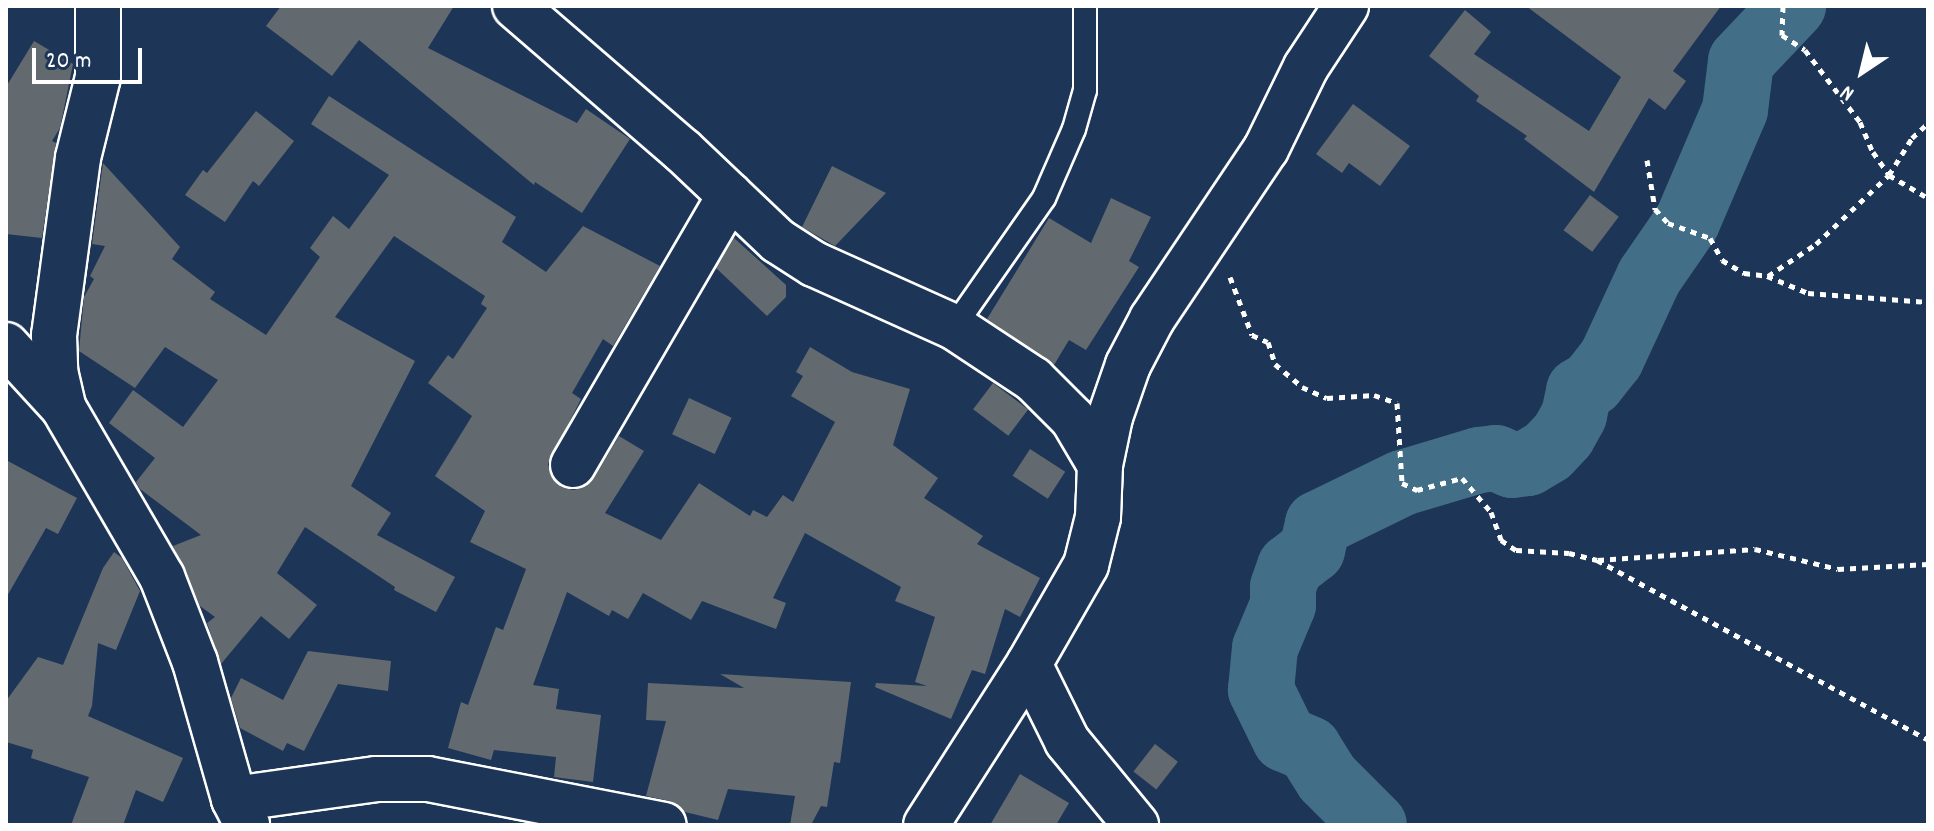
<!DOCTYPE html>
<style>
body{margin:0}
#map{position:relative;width:1934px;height:831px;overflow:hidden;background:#1d3557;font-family:Dekko,sans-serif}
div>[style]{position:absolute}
.river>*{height:66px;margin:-33px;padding:0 33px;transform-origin:33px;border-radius:33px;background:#426e87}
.building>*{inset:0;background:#636a6f;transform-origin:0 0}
.path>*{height:5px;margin-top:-2.5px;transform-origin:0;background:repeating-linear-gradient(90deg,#fff 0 6px,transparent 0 12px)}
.roads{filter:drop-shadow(2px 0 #fff) drop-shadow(-2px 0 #fff) drop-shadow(0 2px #fff) drop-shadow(0 -2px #fff)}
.service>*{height:22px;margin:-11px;padding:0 11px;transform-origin:11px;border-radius:11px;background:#1d3557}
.minor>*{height:44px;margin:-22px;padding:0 22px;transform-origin:22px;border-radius:22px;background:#1d3557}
span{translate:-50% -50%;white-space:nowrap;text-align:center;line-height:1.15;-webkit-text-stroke:6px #1d3557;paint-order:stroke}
.frame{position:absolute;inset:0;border:8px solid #fff;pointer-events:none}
.north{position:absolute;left:1822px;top:32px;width:80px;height:80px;-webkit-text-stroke:6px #1d3557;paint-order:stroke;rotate:215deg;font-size:22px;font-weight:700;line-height:32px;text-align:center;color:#fff}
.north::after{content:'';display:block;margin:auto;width:28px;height:36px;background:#fff;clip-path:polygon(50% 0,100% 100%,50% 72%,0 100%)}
.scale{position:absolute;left:32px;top:48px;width:110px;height:36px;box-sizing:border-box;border:4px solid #fff;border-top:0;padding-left:10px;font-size:24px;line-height:28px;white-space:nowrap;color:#fff;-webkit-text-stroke:6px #1d3557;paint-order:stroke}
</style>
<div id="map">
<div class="river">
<i style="left:1374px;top:825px;width:66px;rotate:-135deg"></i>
<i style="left:1327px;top:778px;width:34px;rotate:-122deg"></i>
<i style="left:1309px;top:749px;width:26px;rotate:-157deg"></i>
<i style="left:1285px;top:739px;width:55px;rotate:-116.1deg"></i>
<i style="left:1261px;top:690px;width:42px;rotate:-84.6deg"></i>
<i style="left:1265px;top:648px;width:47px;rotate:-67.3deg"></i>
<i style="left:1283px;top:605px;width:18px;rotate:-90deg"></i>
<i style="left:1283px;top:587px;width:21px;rotate:-71deg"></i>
<i style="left:1290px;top:567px;width:28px;rotate:-38deg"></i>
<i style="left:1312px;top:550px;width:27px;rotate:-77deg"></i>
<i style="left:1318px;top:524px;width:93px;rotate:-26deg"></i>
<i style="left:1402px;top:483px;width:80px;rotate:-16.6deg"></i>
<i style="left:1479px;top:460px;width:17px;rotate:-7deg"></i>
<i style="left:1496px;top:458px;width:17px;rotate:24deg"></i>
<i style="left:1512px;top:465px;width:16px;rotate:-7deg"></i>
<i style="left:1528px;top:463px;width:23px;rotate:-31deg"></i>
<i style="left:1548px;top:451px;width:22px;rotate:-47deg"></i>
<i style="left:1563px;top:435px;width:23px;rotate:-61deg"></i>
<i style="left:1574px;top:415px;width:25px;rotate:-78deg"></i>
<i style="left:1579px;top:391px;width:15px;rotate:-32deg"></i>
<i style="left:1592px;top:383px;width:31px;rotate:-52deg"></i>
<i style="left:1611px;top:359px;width:90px;rotate:-65.1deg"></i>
<i style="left:1649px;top:277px;width:67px;rotate:-55.4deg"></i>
<i style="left:1687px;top:222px;width:122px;rotate:-66.8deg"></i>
<i style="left:1735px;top:110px;width:49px;rotate:-83deg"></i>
<i style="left:1741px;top:61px;width:76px;rotate:-46.6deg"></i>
</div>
<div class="building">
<i style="clip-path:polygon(281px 6px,454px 6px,428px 48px,577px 123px,586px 109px,630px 139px,582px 213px,535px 182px,534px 185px,359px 40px,332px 76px,266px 26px)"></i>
<i style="clip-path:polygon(1526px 6px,1721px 6px,1673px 71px,1686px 81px,1665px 110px,1649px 98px,1594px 192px,1524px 139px,1527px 136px,1476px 101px,1479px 96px,1429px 56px,1465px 10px,1491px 32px,1474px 54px,1589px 131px,1621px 77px)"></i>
<i style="clip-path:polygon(34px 41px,73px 64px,60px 128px,52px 141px,56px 143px,42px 238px,6px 234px,6px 87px)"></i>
<i style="clip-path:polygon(329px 96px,516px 217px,502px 242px,546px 272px,583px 226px,660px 266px,613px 346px,603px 339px,572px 393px,581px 399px,548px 464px,552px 478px,561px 487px,574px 490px,586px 486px,594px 478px,619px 436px,644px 451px,605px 513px,661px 540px,699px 483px,750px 516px,753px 510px,767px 517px,783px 495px,793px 502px,835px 422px,791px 396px,803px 376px,796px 372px,810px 347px,852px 372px,910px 389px,893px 445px,938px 478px,924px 498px,983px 536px,977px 544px,1040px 578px,1020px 617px,1005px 609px,985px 674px,972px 670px,951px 719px,875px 687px,876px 683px,927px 686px,915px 682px,935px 617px,895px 601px,901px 587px,805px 533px,773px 598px,786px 603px,776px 629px,702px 601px,691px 620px,643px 593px,628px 619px,612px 610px,609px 616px,567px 592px,533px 685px,559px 689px,556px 709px,601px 715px,593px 782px,554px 777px,556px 757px,494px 750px,491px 760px,448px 748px,461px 702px,468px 705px,496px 627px,503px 630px,526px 569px,470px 542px,485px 511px,435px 476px,472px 416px,428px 383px,448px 355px,453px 359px,487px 308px,481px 304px,485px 296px,394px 236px,335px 317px,415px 361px,351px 486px,391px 513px,377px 535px,455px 577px,436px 612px,394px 590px,395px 587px,305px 527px,277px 573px,317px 605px,289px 639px,261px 616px,221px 664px,207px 623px,215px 617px,200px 606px,173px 546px,201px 535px,140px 489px,136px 482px,155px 458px,109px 423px,133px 390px,183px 427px,218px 380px,165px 347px,135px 388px,79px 351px,84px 297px,94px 279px,90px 276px,105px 246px,92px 244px,103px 163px,180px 247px,172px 259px,215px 292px,210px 299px,266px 335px,320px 257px,310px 248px,333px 216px,349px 229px,389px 175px,311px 124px)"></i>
<i style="clip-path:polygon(1353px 104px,1410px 146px,1380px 186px,1349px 163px,1342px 173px,1316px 154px)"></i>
<i style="clip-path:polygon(256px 111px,294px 141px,259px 186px,253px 181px,225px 222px,185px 195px,203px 170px,207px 173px)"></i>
<i style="clip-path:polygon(832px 166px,886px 193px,835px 246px,802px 227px)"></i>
<i style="left:1590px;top:195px;width:36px;height:44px;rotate:37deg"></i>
<i style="clip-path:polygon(1111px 198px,1151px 217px,1129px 261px,1139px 267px,1086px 350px,1069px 340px,1054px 365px,987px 319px,1049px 218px,1091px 243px)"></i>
<i style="clip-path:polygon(734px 238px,786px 285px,786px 297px,767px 316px,716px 268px)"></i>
<i style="left:993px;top:383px;width:44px;height:33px;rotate:37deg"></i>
<i style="left:689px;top:398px;width:47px;height:40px;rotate:25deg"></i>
<i style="left:1030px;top:449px;width:42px;height:32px;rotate:33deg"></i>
<i style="clip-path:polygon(6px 460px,77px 498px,58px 534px,46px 528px,6px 598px)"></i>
<i style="clip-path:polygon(114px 552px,122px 558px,140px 591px,116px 650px,98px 643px,92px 706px,88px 716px,183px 758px,163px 802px,136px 790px,123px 825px,71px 825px,89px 777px,31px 758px,33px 750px,6px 742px,6px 701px,38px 657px,63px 665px,103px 568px)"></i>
<i style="clip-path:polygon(308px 651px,391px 661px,388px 691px,338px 684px,304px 751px,287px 743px,283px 751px,240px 728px,231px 698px,241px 678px,283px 700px)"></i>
<i style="clip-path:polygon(720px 674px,851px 682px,840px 763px,834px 762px,827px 807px,821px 806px,811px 825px,790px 825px,795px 796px,728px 789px,718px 820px,685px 812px,670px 801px,646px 796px,666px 721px,646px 720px,648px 683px,744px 688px)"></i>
<i style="left:1155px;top:744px;width:29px;height:35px;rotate:38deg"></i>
<i style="clip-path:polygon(1020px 774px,1069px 803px,1056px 825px,990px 825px)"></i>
</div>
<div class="path">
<i style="left:1783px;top:6px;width:29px;rotate:92deg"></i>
<i style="left:1782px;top:35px;width:27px;rotate:33deg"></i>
<i style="left:1805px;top:50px;width:91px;rotate:52.6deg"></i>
<i style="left:1860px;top:122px;width:33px;rotate:67deg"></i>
<i style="left:1873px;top:152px;width:28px;rotate:55deg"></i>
<i style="left:1889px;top:175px;width:45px;rotate:30.5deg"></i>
<i style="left:1647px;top:160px;width:50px;rotate:80.7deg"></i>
<i style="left:1655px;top:209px;width:19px;rotate:47deg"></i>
<i style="left:1668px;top:223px;width:45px;rotate:19.7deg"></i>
<i style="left:1710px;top:238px;width:25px;rotate:61deg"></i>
<i style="left:1722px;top:260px;width:26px;rotate:31deg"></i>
<i style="left:1744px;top:273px;width:23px;rotate:7deg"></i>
<i style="left:1767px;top:276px;width:44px;rotate:22.5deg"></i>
<i style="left:1808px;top:293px;width:120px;rotate:4.3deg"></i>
<i style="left:1768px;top:276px;width:58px;rotate:-33.7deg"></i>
<i style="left:1816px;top:244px;width:100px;rotate:-43.4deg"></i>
<i style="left:1889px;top:175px;width:44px;rotate:-58.1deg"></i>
<i style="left:1912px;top:138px;width:22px;rotate:-43deg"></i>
<i style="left:1230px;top:277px;width:62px;rotate:69.2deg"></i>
<i style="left:1252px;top:335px;width:17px;rotate:24deg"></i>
<i style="left:1268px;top:342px;width:23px;rotate:72deg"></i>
<i style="left:1275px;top:364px;width:35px;rotate:40deg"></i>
<i style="left:1302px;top:387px;width:27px;rotate:24deg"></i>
<i style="left:1327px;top:398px;width:47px;rotate:-3.7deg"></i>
<i style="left:1374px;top:395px;width:24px;rotate:19deg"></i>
<i style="left:1397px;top:403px;width:80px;rotate:86.4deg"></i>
<i style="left:1402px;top:483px;width:17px;rotate:25deg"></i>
<i style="left:1417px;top:490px;width:47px;rotate:-14.9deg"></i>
<i style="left:1462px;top:478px;width:45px;rotate:49.5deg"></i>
<i style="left:1491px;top:512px;width:30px;rotate:70deg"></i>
<i style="left:1501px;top:540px;width:18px;rotate:34deg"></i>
<i style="left:1516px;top:550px;width:53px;rotate:3.2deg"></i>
<i style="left:1569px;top:553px;width:29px;rotate:14deg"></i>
<i style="left:1597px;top:560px;width:377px;rotate:28.5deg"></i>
<i style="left:1598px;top:560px;width:157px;rotate:-4deg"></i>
<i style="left:1755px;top:549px;width:85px;rotate:13.5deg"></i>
<i style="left:1838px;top:569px;width:90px;rotate:-3.2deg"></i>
</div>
<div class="roads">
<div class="service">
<i style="left:954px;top:327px;width:157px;rotate:-55.1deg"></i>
<i style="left:1044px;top:198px;width:75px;rotate:-66.5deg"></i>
<i style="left:1074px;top:129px;width:41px;rotate:-74.2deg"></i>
<i style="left:1085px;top:90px;width:84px;rotate:-90deg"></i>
</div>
<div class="minor">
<i style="left:98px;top:6px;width:71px;rotate:90deg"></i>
<i style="left:98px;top:77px;width:83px;rotate:103.9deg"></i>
<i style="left:78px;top:158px;width:179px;rotate:97.7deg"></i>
<i style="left:54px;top:335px;width:36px;rotate:88deg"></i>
<i style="left:55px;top:371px;width:37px;rotate:77deg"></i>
<i style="left:63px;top:407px;width:197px;rotate:59.8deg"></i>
<i style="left:162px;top:577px;width:91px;rotate:68.8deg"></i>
<i style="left:195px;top:662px;width:142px;rotate:74.1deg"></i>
<i style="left:234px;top:799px;width:29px;rotate:63deg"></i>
<i style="left:515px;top:6px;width:221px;rotate:40.8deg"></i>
<i style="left:682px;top:150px;width:132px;rotate:43.5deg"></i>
<i style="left:778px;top:241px;width:43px;rotate:32.6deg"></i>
<i style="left:814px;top:264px;width:154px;rotate:24.2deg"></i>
<i style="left:954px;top:327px;width:95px;rotate:33.4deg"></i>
<i style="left:1033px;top:379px;width:57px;rotate:45deg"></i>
<i style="left:1073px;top:419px;width:53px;rotate:59.6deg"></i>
<i style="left:1100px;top:465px;width:52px;rotate:92.2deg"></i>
<i style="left:1098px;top:517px;width:49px;rotate:104deg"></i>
<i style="left:1086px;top:565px;width:114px;rotate:119.9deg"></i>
<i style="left:1029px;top:664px;width:191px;rotate:122.6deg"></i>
<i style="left:6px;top:345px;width:84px;rotate:47.4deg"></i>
<i style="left:573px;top:465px;width:312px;rotate:-59.8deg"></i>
<i style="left:1100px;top:465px;width:49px;rotate:-78.2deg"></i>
<i style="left:1110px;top:417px;width:55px;rotate:-70.9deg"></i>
<i style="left:1128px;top:365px;width:52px;rotate:-62.4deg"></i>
<i style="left:1152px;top:319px;width:205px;rotate:-56.2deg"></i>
<i style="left:1266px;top:149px;width:91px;rotate:-64deg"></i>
<i style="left:1306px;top:67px;width:73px;rotate:-56.7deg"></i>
<i style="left:1029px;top:664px;width:86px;rotate:63.7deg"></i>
<i style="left:1067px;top:741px;width:109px;rotate:50.6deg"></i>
<i style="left:234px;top:799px;width:143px;rotate:-8deg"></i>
<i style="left:376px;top:779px;width:52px"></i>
<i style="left:428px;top:779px;width:240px;rotate:11deg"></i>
</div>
</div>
<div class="frame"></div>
<div class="north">N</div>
<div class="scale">20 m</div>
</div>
